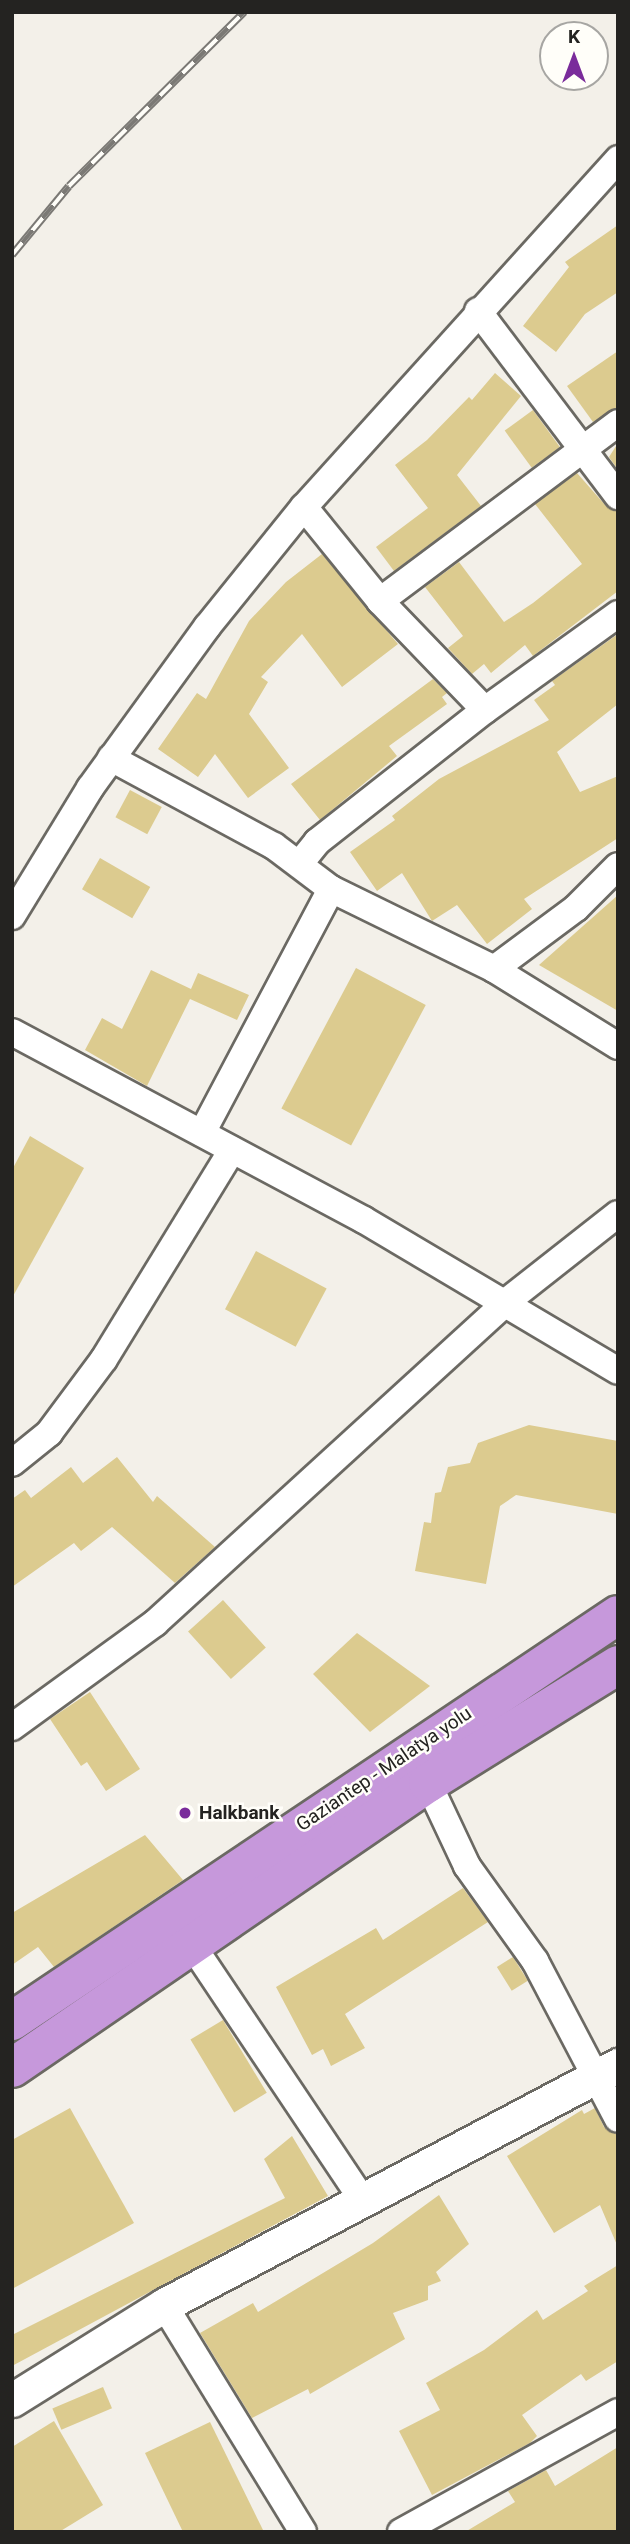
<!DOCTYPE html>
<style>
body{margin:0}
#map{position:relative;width:630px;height:2544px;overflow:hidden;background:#f3f0e9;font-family:Roboto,sans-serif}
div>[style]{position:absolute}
.building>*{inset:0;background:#dccb8f;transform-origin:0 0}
.roads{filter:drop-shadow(2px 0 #6b6963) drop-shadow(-2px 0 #6b6963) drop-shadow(0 2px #6b6963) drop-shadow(0 -2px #6b6963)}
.minor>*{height:26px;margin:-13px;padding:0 13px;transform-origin:13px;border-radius:13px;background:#fff}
.tertiary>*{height:33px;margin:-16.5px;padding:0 16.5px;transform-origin:16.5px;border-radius:16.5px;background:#fff}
.trunk>*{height:38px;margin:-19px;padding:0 19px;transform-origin:19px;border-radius:19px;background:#c698db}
.rail>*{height:8px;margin-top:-4px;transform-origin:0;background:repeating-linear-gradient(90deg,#fffef9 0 16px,#7b7975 0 32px);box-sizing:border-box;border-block:2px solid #7b7975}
.dots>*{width:19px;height:19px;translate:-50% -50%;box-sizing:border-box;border:4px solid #fffef9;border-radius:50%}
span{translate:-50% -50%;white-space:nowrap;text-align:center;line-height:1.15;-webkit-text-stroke:5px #fffef9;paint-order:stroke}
.street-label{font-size:19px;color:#242321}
.poi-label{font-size:19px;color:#242321;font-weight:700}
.left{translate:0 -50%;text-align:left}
.frame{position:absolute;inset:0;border:14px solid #242321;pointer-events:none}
.north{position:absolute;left:539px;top:21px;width:70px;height:70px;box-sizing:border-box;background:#fffef9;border:2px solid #a7a6a3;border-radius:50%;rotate:0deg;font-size:19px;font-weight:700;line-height:28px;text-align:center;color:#242321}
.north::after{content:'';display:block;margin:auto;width:24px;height:32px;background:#7a2b9b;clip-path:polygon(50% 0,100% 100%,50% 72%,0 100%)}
</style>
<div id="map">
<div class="building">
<i style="clip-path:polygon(618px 225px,618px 292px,585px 314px,556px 352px,523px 326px,569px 267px,565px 262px)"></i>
<i style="clip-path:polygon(618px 351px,618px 408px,593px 422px,567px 386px)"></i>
<i style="clip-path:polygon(495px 373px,521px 396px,457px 475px,481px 506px,394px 571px,376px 547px,428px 508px,395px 465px,427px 440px,469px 397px,472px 400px)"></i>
<i style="left:533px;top:410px;width:46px;height:35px;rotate:54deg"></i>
<i style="clip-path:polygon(618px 443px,618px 470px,609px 457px)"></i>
<i style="clip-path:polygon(577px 473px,606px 506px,618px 511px,618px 591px,533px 656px,525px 645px,491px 673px,484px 664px,472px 674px,448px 648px,463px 636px,425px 587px,459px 562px,504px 622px,533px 603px,582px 564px,535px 504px)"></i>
<i style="clip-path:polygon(322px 554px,398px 644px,342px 687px,302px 634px,261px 677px,268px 682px,249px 714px,289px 768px,248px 798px,215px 754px,198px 777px,158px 749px,197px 693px,206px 699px,249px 621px,286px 582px)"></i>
<i style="clip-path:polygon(618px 634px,618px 704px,557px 752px,580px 792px,618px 776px,618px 838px,524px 899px,532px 909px,487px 944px,457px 905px,432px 921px,402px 873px,377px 891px,350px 852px,395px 820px,392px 816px,439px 779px,549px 720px,534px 700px,555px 685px,552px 681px)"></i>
<i style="clip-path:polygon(433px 679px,447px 693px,442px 697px,447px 704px,389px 746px,397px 756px,320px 820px,291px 784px)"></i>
<i style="left:130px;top:790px;width:36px;height:31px;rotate:28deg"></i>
<i style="left:100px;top:858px;width:58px;height:36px;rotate:30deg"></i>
<i style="clip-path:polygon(618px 895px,618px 1011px,539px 965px)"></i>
<i style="left:356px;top:968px;width:79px;height:159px;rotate:28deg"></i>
<i style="clip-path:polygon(151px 970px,191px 989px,198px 973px,249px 995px,237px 1020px,190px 999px,147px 1086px,85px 1050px,102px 1018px,122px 1029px)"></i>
<i style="clip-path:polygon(30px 1136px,84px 1168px,12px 1298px,12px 1170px)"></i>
<i style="left:256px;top:1251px;width:80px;height:66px;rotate:28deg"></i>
<i style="clip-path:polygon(529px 1425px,618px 1441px,618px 1514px,516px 1495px,500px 1506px,486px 1584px,415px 1571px,424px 1522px,431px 1523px,435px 1493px,441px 1492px,448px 1467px,470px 1463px,478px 1443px)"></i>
<i style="clip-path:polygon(117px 1457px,153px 1502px,157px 1496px,215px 1547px,175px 1583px,112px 1527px,81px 1551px,74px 1543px,12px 1587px,12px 1499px,25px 1490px,31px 1498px,71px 1467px,83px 1483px)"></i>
<i style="left:223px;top:1600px;width:64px;height:47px;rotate:48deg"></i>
<i style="clip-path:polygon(357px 1633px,430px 1686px,370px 1732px,313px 1674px)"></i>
<i style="clip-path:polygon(90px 1692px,140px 1769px,106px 1791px,87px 1762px,81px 1766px,50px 1719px)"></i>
<i style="clip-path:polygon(145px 1835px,183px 1880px,54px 1967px,38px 1947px,12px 1965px,12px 1913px)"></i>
<i style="clip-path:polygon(463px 1888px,488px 1922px,345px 2014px,365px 2048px,331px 2066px,323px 2049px,312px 2055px,276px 1987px,376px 1928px,383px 1940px)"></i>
<i style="left:513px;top:1957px;width:28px;height:19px;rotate:58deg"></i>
<i style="left:223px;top:2020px;width:85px;height:38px;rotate:59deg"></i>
<i style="clip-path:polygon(70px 2108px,134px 2223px,12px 2289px,12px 2140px)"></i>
<i style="clip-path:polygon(595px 2108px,604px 2127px,618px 2135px,617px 2245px,600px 2205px,554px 2233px,507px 2156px,582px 2110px,584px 2114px)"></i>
<i style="clip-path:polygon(292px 2136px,328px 2196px,12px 2366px,12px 2335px,285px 2198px,264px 2159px)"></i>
<i style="clip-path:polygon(439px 2195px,469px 2244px,436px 2272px,441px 2281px,428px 2286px,428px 2300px,393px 2313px,405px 2339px,310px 2394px,308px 2389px,252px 2418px,200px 2333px,253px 2303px,258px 2312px,373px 2243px)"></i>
<i style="clip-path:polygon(618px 2265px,618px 2361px,586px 2381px,581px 2374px,522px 2415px,537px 2436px,530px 2443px,432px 2495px,399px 2431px,440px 2410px,426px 2383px,484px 2350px,537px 2310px,543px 2320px,588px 2291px,584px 2286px)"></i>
<i style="left:103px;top:2387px;width:23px;height:55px;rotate:67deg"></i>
<i style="clip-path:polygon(54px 2421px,103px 2505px,59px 2532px,12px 2532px,12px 2447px)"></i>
<i style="clip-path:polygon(210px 2422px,264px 2532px,183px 2532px,145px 2453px)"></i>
<i style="clip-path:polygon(618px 2447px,618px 2532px,465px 2532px,515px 2502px,508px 2491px,546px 2470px,555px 2486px)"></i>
</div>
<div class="roads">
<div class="minor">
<i style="left:478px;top:311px;width:232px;rotate:52.9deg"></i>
<i style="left:304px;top:507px;width:121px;rotate:51deg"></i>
<i style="left:380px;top:601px;width:151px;rotate:46.1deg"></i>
<i style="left:380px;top:601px;width:297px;rotate:-36.8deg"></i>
<i style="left:111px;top:758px;width:185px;rotate:28.4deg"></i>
<i style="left:274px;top:846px;width:71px;rotate:37deg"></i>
<i style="left:331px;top:889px;width:182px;rotate:26.1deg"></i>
<i style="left:494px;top:969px;width:146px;rotate:31.8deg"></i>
<i style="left:301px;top:862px;width:26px;rotate:-51deg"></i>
<i style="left:317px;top:842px;width:214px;rotate:-38.2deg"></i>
<i style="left:485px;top:710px;width:164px;rotate:-35.8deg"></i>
<i style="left:12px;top:916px;width:150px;rotate:-58.6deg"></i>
<i style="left:90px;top:788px;width:199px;rotate:-54deg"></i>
<i style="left:207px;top:627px;width:154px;rotate:-51.1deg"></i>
<i style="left:304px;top:507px;width:469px;rotate:-47.9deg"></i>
<i style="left:494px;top:969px;width:102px;rotate:-36.6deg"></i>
<i style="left:576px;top:908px;width:59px;rotate:-45deg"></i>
<i style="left:12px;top:1032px;width:399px;rotate:28.1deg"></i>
<i style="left:364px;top:1220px;width:295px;rotate:30.7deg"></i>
<i style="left:202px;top:1133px;width:276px;rotate:-62.1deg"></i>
<i style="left:12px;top:1463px;width:48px;rotate:-39deg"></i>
<i style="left:49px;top:1433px;width:92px;rotate:-53.4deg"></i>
<i style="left:104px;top:1359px;width:245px;rotate:-58.5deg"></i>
<i style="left:12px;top:1727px;width:177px;rotate:-36deg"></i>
<i style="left:155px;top:1623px;width:476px;rotate:-42.4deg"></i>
<i style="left:506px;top:1302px;width:142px;rotate:-38.2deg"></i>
<i style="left:428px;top:1783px;width:92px;rotate:64.8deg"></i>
<i style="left:467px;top:1866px;width:117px;rotate:54.4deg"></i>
<i style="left:535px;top:1961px;width:178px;rotate:62.3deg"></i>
<i style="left:192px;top:1945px;width:307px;rotate:56.2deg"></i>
<i style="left:164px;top:2305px;width:266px;rotate:58.5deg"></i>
<i style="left:401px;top:2532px;width:248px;rotate:-28.9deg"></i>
</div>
<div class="tertiary">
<i style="left:12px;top:2400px;width:179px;rotate:-32deg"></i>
<i style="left:164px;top:2305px;width:514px;rotate:-27.86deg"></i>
</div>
<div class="trunk">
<i style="left:12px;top:2021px;width:729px;rotate:-33.82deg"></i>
<i style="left:12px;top:2068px;width:504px;rotate:-34.41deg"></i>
<i style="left:428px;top:1783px;width:224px;rotate:-31.8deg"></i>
</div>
</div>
<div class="rail">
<i style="left:12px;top:255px;width:89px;rotate:-50.4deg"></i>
<i style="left:69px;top:186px;width:247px;rotate:-44.8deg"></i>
</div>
<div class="dots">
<i style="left:185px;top:1813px;background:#7a2b9b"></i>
</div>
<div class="street-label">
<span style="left:384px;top:1769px;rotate:-34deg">Gaziantep - Malatya yolu</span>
</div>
<div class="poi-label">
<span class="left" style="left:199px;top:1813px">Halkbank</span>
</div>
<div class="frame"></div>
<div class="north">K</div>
</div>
